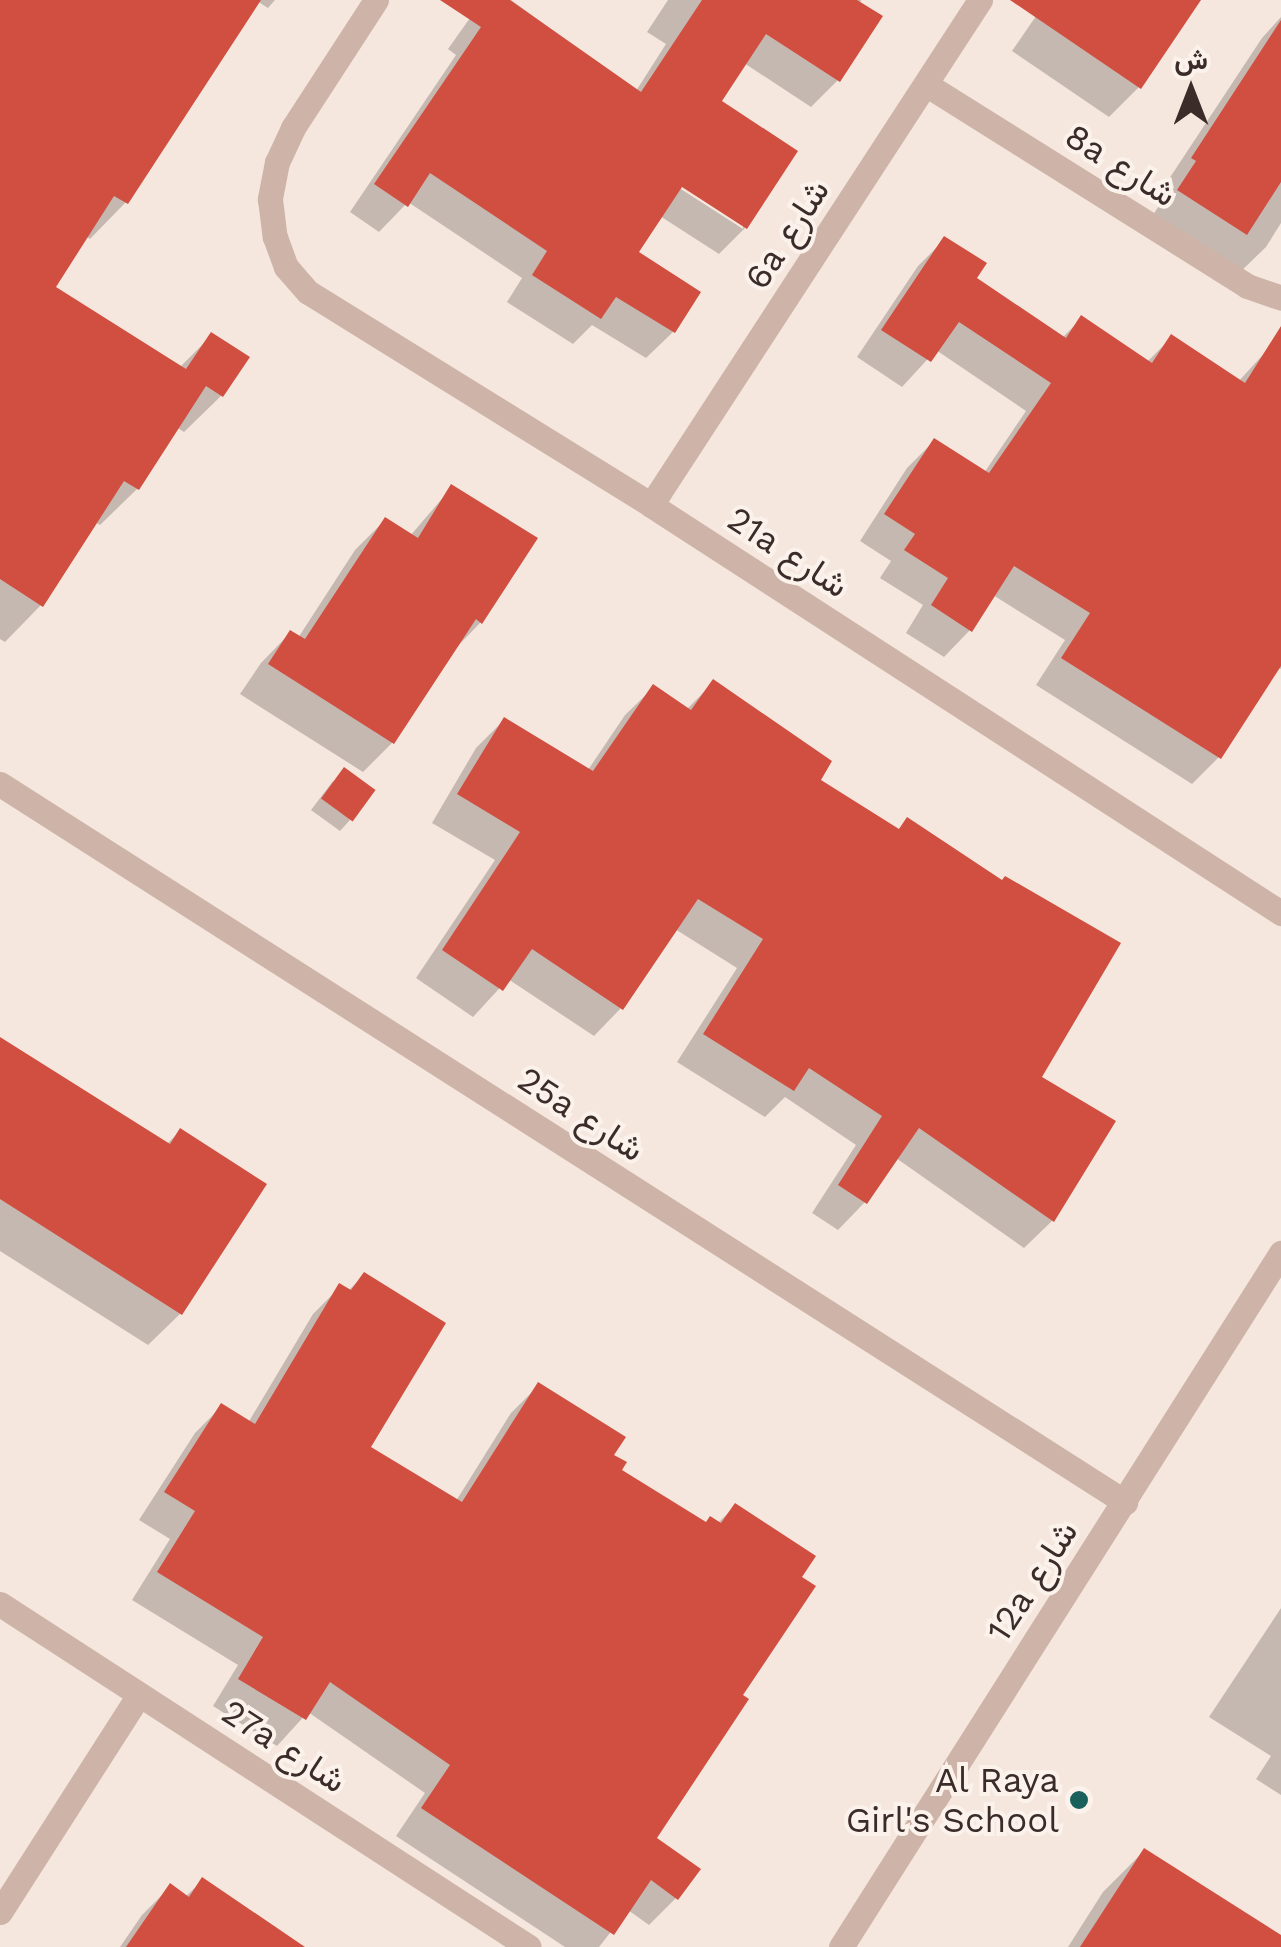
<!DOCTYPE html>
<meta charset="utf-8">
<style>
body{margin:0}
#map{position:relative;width:1281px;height:1947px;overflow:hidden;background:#f5e7de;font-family:"Work Sans",Vazirmatn,sans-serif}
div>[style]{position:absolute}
.shadow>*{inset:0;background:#0003}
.building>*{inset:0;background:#d04f41;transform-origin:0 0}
.minor>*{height:25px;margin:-12.5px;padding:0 12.5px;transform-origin:12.5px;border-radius:12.5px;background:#ceb4a8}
.dots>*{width:28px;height:28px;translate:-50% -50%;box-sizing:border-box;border:5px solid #fbf2eb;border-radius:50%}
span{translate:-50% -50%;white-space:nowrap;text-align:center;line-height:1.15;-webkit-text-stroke:8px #fbf2eb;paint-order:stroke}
.street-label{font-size:35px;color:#3b2c29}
.poi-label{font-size:35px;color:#3b2c29}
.right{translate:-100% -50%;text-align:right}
.north{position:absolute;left:1141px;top:40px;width:100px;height:100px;-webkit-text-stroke:8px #fbf2eb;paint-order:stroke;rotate:0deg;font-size:28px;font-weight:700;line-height:40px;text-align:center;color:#3b2c29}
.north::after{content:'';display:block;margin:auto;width:35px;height:45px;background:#3b2c29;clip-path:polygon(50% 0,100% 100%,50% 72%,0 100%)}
</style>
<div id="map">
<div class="shadow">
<i style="clip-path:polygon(0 0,275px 0,268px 8px,257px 1px,126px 202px,90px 239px,86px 236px,53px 288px,179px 368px,212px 335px,247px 357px,221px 396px,184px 432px,176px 427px,137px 489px,100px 525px,95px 522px,41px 605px,5px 642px,0 639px)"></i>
<i style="clip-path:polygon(evenodd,455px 0,511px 0,636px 91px,666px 44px,647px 32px,668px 0,861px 0,838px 80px,811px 107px,744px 63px,718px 102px,745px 228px,719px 254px,660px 216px,636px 253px,698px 292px,673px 332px,646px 358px,592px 325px,573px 344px,507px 302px,522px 278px,408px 202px,379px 232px,350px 212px,456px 55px,448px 49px,470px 18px,455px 0,673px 178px,743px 223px,743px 229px,670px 182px,673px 178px)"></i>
<i style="clip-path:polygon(1047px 0,1198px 0,1139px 87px,1109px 117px,1012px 51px)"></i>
<i style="clip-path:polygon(1281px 17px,1281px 223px,1266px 247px,1236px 276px,1149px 221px,1168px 192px,1163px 188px,1262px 38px)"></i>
<i style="clip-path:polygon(945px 239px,973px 279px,1062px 338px,1082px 318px,1147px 362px,1172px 337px,1238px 382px,1269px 348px,1281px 356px,1281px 669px,1277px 667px,1219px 757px,1192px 784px,1036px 685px,1065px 640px,993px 595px,970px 630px,944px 657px,906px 633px,923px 605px,880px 578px,891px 561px,860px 541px,907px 468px,934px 441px,984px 473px,1026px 411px,936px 350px,902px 387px,857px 357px,918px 266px)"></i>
<i style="clip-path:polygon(452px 487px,535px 539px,480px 623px,452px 652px,392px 743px,363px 772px,240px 694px,261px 663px,290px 633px,298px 638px,355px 550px,385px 520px,410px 536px)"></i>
<i style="clip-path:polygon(713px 683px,817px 781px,897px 831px,907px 820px,1039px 1077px,1052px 1221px,1024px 1248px,896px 1158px,865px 1202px,838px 1230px,812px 1213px,856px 1145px,785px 1097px,765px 1117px,677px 1062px,737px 968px,675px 929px,621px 1008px,594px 1036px,508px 979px,473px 1017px,416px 978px,495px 860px,432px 823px,476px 748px,504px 720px,588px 770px,625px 715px,653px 688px,686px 710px)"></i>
<i style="clip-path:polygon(333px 781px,350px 820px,340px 831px,311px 810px)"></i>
<i style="clip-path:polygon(0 1040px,166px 1145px,180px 1131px,180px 1314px,148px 1345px,0 1251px)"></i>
<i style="clip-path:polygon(364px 1275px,368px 1447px,456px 1501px,511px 1413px,538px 1386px,611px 1456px,619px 1471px,705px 1525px,717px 1524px,735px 1506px,740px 1696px,654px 1838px,676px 1898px,649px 1925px,628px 1910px,599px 1947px,565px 1947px,396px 1836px,425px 1793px,308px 1712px,277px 1746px,213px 1706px,238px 1665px,132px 1600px,170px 1539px,139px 1520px,195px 1433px,222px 1406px,248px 1423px,313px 1314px,340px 1287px,348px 1291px)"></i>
<i style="clip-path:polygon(1281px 1608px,1281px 1795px,1256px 1779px,1271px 1756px,1209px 1717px)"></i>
<i style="clip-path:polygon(1144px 1851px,1281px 1938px,1281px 1947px,1068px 1947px,1103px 1892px)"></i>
<i style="clip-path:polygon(203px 1880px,296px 1947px,120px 1947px,142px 1915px,170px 1887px,185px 1897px)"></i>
</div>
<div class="building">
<i style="clip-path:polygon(0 0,261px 0,128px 204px,114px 196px,56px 287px,186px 369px,211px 332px,250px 357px,223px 397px,206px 386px,139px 490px,124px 481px,43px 607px,0 579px)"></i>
<i style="clip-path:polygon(440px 0,510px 0,641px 92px,702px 0,857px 0,883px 16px,840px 82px,766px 34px,722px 101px,798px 151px,747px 229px,682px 187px,639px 252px,701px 292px,675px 333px,616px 297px,601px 319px,532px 275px,547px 251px,430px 173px,408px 207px,374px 184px,481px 27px)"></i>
<i style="clip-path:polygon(1010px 0,1201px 0,1141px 89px)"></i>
<i style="clip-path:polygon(1281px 20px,1281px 182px,1247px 235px,1177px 190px,1196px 161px,1191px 158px)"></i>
<i style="clip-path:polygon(944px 236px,987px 263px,977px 278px,1066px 338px,1081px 315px,1152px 363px,1171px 334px,1245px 383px,1281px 326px,1281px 666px,1221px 759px,1061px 658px,1090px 613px,1014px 566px,972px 632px,931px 605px,948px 578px,904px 550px,915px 534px,884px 514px,934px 438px,989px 473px,1051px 383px,959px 322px,931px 362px,881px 330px)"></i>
<i style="clip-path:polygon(451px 484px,538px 538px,482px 624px,476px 619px,394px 744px,268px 664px,290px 630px,305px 639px,385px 517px,418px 538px)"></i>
<i style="clip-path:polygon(713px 679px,832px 761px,821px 780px,899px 829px,907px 817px,1002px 880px,1005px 876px,1121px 943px,1042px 1077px,1116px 1121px,1054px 1222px,919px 1128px,867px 1204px,838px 1185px,882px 1116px,809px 1068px,794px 1091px,703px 1034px,763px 939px,698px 899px,623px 1010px,532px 949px,503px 991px,442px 950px,520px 832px,457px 794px,504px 717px,593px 771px,653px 684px,691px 710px)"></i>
<i style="left:344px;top:767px;width:39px;height:39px;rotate:36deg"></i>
<i style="clip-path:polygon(0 1037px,170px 1144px,180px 1128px,267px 1184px,182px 1315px,0 1199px)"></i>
<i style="clip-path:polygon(364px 1272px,446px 1323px,371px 1447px,462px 1502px,538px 1382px,626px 1437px,614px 1455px,627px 1462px,622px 1470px,706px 1522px,710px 1516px,721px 1523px,735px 1503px,816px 1556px,802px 1577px,816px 1586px,743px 1695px,749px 1699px,657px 1838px,701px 1869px,678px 1900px,651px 1880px,614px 1935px,421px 1808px,450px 1765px,330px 1682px,306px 1720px,238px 1679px,263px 1637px,157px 1572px,195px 1511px,164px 1492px,221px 1403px,255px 1424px,339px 1283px,351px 1290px)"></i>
<i style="clip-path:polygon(1144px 1848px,1281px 1935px,1281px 1947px,1080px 1947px)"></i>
<i style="clip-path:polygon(202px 1877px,305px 1947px,126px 1947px,170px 1883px,189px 1897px)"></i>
</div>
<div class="minor">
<i style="left:376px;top:0;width:153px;rotate:123deg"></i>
<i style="left:293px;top:128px;width:38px;rotate:115deg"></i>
<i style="left:277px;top:162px;width:38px;rotate:101deg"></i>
<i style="left:270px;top:199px;width:38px;rotate:83deg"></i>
<i style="left:275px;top:237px;width:32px;rotate:70deg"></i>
<i style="left:286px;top:267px;width:33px;rotate:49deg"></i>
<i style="left:308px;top:292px;width:404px;rotate:31.8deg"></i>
<i style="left:651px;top:505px;width:751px;rotate:32.93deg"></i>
<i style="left:927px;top:85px;width:378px;rotate:32.1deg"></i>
<i style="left:1247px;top:286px;width:36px;rotate:19deg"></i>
<i style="left:651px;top:505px;width:603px;rotate:-56.92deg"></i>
<i style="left:0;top:784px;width:1335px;rotate:32.55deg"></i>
<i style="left:0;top:1604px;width:630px;rotate:32.96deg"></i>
<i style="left:0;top:1912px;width:258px;rotate:-57.4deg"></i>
<i style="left:841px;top:1947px;width:822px;rotate:-57.63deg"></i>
</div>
<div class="dots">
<i style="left:1079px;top:1800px;background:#1a605b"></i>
</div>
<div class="street-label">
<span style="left:1121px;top:165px;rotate:32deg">8a شارع</span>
<span style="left:787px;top:234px;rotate:-57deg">6a شارع</span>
<span style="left:788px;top:552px;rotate:33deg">21a شارع</span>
<span style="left:581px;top:1114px;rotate:33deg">25a شارع</span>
<span style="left:1032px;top:1581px;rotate:-57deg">12a شارع</span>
<span style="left:284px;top:1746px;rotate:33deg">27a شارع</span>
</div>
<div class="poi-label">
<span class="right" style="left:1059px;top:1800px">Al Raya<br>Girl's School</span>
</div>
<div class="north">ش</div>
</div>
